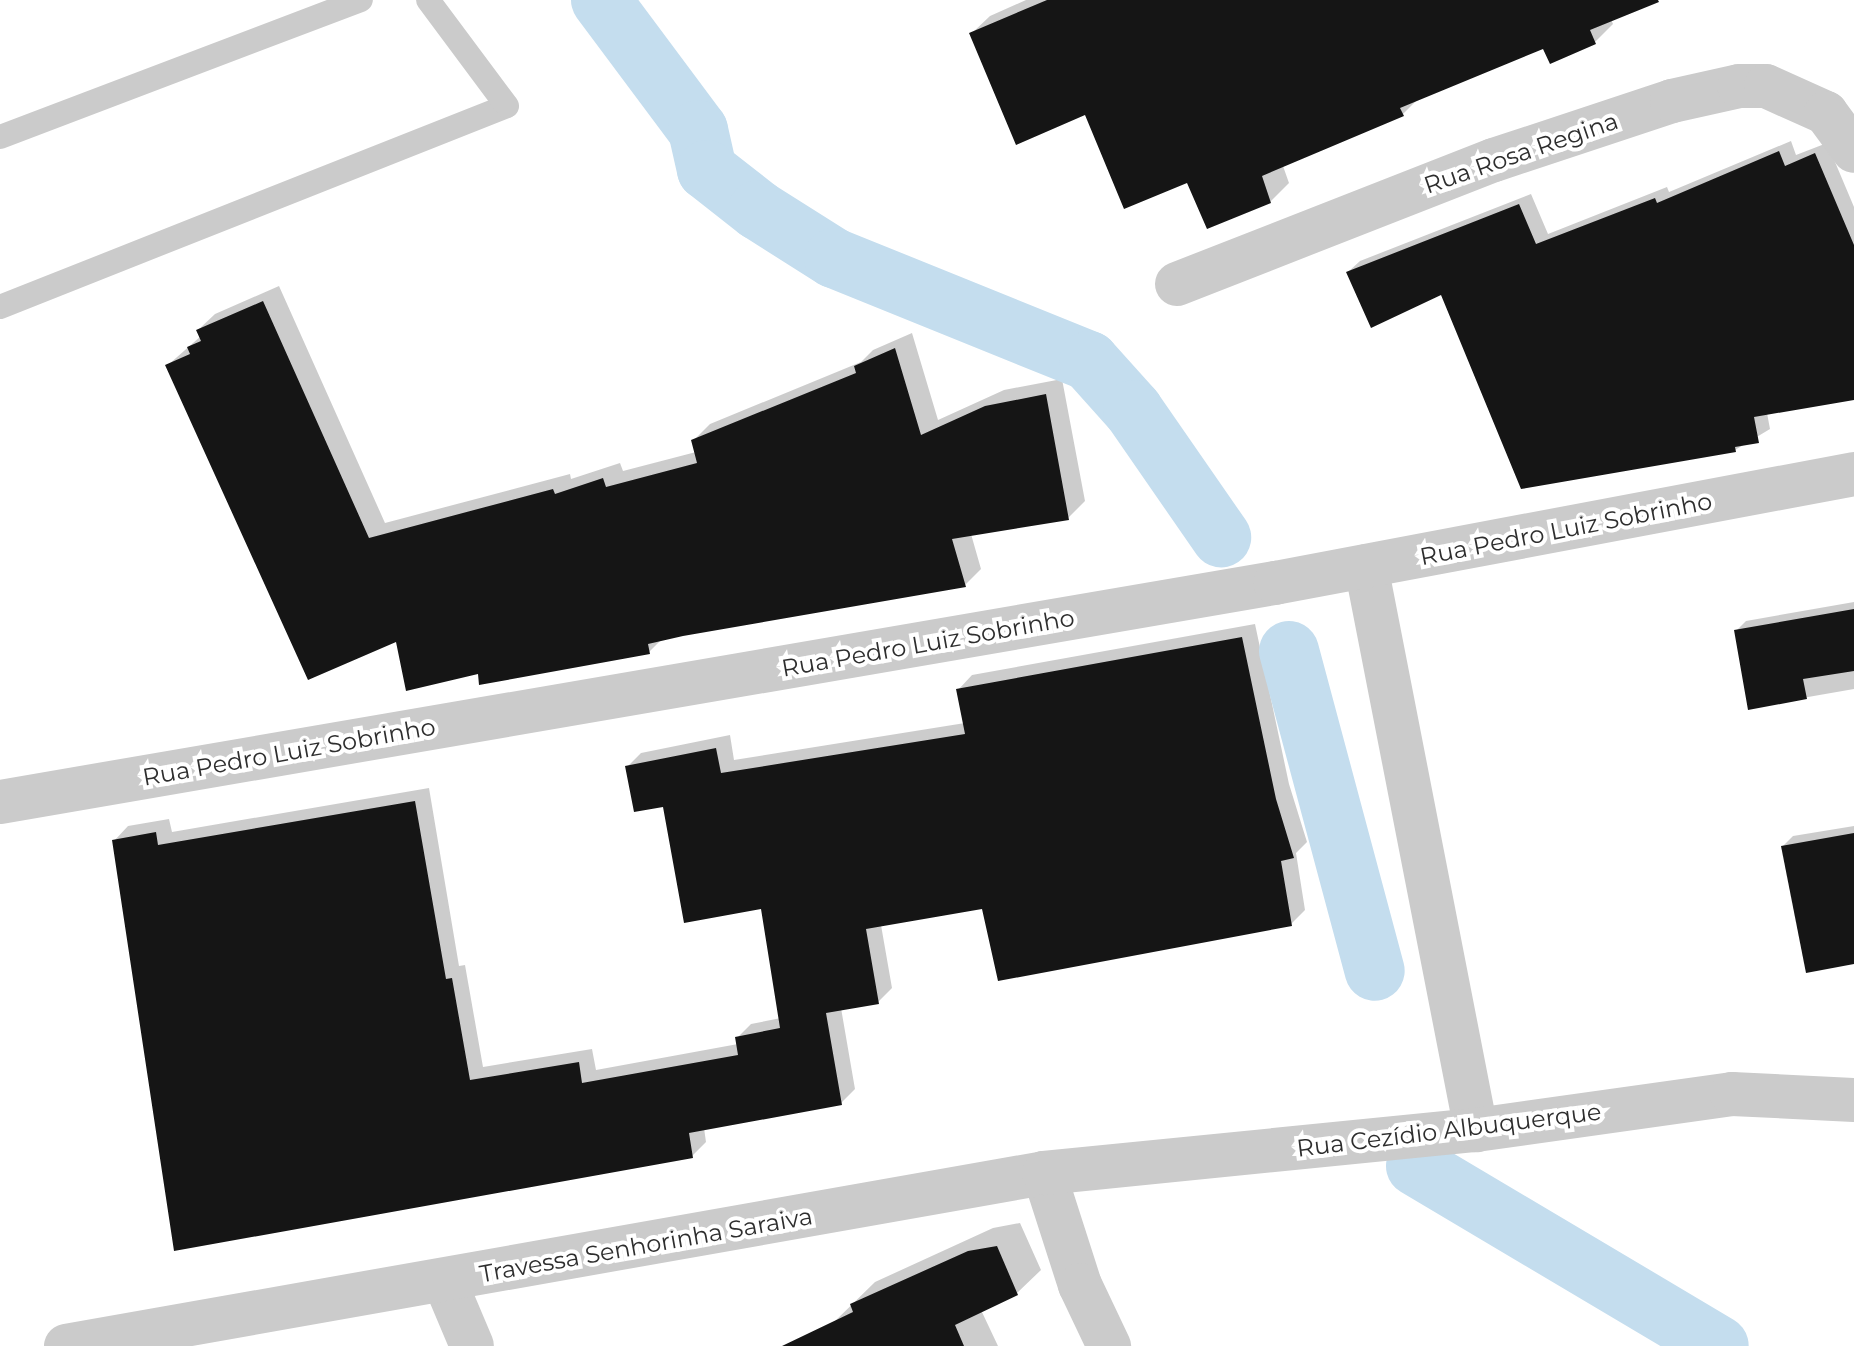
<!DOCTYPE html>
<meta charset="utf-8">
<style>
body{margin:0}
#map{position:relative;width:1854px;height:1346px;overflow:hidden;background:#fff;font-family:Montserrat,sans-serif}
div>[style]{position:absolute}
.shadow>*{inset:0;background:#0003}
.canal>*{height:60px;margin:-30px;padding:0 30px;transform-origin:30px;border-radius:30px;background:#c4ddee}
.building>*{inset:0;background:#151515}
.service>*{height:24px;margin:-12px;padding:0 12px;transform-origin:12px;border-radius:12px;background:#cbcbcb}
.minor>*{height:44px;margin:-22px;padding:0 22px;transform-origin:22px;border-radius:22px;background:#cbcbcb}
.tertiary>*{height:44px;margin:-22px;padding:0 22px;transform-origin:22px;border-radius:22px;background:#cbcbcb}
span{translate:-50% -50%;white-space:nowrap;text-align:center;line-height:1.15;-webkit-text-stroke:8px #fff;paint-order:stroke}
.street-label{font-size:24px;color:#2e2e2e}
</style>
<div id="map">
<div class="shadow">
<i style="clip-path:polygon(1026px 0,1603px 0,1613px 24px,1595px 42px,1544px 46px,1420px 97px,1403px 114px,1283px 166px,1289px 183px,1270px 202px,1188px 180px,971px 34px,990px 16px)"></i>
<i style="clip-path:polygon(1791px 141px,1796px 155px,1827px 143px,1854px 207px,1854px 398px,1767px 413px,1770px 429px,1735px 450px,1522px 487px,1442px 292px,1348px 272px,1360px 261px,1531px 194px,1548px 234px,1667px 187px,1669px 192px)"></i>
<i style="clip-path:polygon(279px 286px,385px 523px,570px 474px,571px 479px,620px 463px,623px 471px,696px 452px,693px 441px,710px 424px,861px 362px,873px 350px,912px 333px,938px 420px,1004px 390px,1062px 379px,1085px 501px,1068px 518px,971px 534px,981px 569px,965px 585px,662px 639px,649px 652px,479px 672px,397px 639px,168px 365px,201px 336px,198px 330px,215px 314px)"></i>
<i style="clip-path:polygon(1854px 602px,1854px 689px,1750px 707px,1736px 631px,1746px 621px)"></i>
<i style="clip-path:polygon(1255px 624px,1289px 784px,1307px 842px,1296px 853px,1305px 910px,1291px 924px,983px 906px,881px 925px,892px 988px,878px 1002px,841px 1008px,855px 1089px,841px 1103px,704px 1128px,706px 1142px,692px 1156px,176px 1249px,114px 841px,128px 826px,169px 819px,172px 832px,429px 788px,459px 966px,465px 965px,483px 1067px,592px 1049px,596px 1070px,738px 1044px,737px 1038px,751px 1024px,781px 1018px,763px 906px,627px 767px,641px 753px,730px 735px,734px 760px,965px 723px,958px 690px,972px 675px)"></i>
<i style="clip-path:polygon(1854px 826px,1854px 962px,1783px 846px,1793px 836px)"></i>
<i style="clip-path:polygon(1020px 1223px,1041px 1270px,1017px 1293px,981px 1310px,998px 1346px,842px 1346px,832px 1324px,875px 1282px,993px 1228px)"></i>
</div>
<div class="canal">
<i style="left:601px;top:0;width:162px;rotate:53.3deg"></i>
<i style="left:698px;top:130px;width:41px;rotate:77.3deg"></i>
<i style="left:707px;top:170px;width:65px;rotate:38.1deg"></i>
<i style="left:758px;top:210px;width:90px;rotate:32.3deg"></i>
<i style="left:834px;top:258px;width:275px;rotate:22deg"></i>
<i style="left:1089px;top:361px;width:66px;rotate:48.1deg"></i>
<i style="left:1133px;top:410px;width:155px;rotate:55.3deg"></i>
<i style="left:1289px;top:651px;width:331px;rotate:75deg"></i>
<i style="left:1416px;top:1166px;width:352px;rotate:30.7deg"></i>
</div>
<div class="building">
<i style="clip-path:polygon(1047px 0,1658px 0,1659px 2px,1590px 30px,1596px 44px,1550px 64px,1543px 49px,1400px 108px,1404px 116px,1262px 176px,1271px 203px,1207px 229px,1187px 183px,1124px 209px,1085px 115px,1016px 145px,969px 33px)"></i>
<i style="clip-path:polygon(1779px 151px,1785px 166px,1815px 153px,1854px 245px,1854px 400px,1754px 417px,1759px 443px,1735px 447px,1736px 452px,1521px 489px,1441px 295px,1371px 328px,1346px 272px,1519px 204px,1536px 244px,1655px 198px,1657px 203px)"></i>
<i style="clip-path:polygon(263px 301px,369px 538px,553px 489px,555px 494px,603px 478px,606px 487px,697px 463px,691px 440px,856px 373px,854px 366px,895px 348px,921px 435px,985px 406px,1046px 394px,1069px 520px,952px 539px,966px 587px,683px 636px,648px 644px,650px 654px,479px 685px,478px 674px,406px 691px,396px 642px,308px 680px,165px 365px,190px 354px,187px 347px,201px 341px,196px 330px)"></i>
<i style="clip-path:polygon(1854px 609px,1854px 671px,1803px 679px,1807px 699px,1748px 710px,1734px 630px)"></i>
<i style="clip-path:polygon(1242px 637px,1276px 799px,1294px 858px,1281px 861px,1292px 926px,998px 981px,982px 909px,866px 929px,879px 1004px,826px 1013px,842px 1105px,689px 1133px,693px 1158px,174px 1251px,112px 840px,156px 832px,158px 845px,415px 801px,446px 979px,452px 978px,470px 1080px,579px 1062px,582px 1083px,738px 1055px,735px 1037px,780px 1028px,761px 909px,684px 923px,663px 807px,634px 812px,625px 766px,716px 748px,721px 773px,965px 734px,956px 689px)"></i>
<i style="clip-path:polygon(1854px 833px,1854px 964px,1806px 973px,1781px 846px)"></i>
<i style="clip-path:polygon(997px 1246px,1018px 1295px,955px 1325px,964px 1346px,782px 1346px,853px 1312px,850px 1304px,968px 1251px)"></i>
</div>
<div class="service">
<i style="left:0;top:137px;width:386px;rotate:-20.8deg"></i>
<i style="left:0;top:307px;width:545px;rotate:-21.63deg"></i>
<i style="left:507px;top:106px;width:132px;rotate:-126.7deg"></i>
</div>
<div class="minor">
<i style="left:1177px;top:284px;width:340px;rotate:-21.4deg"></i>
<i style="left:1494px;top:160px;width:188px;rotate:-18.3deg"></i>
<i style="left:1672px;top:101px;width:69px;rotate:-12.6deg"></i>
<i style="left:1739px;top:86px;width:27px"></i>
<i style="left:1766px;top:86px;width:66px;rotate:24.2deg"></i>
<i style="left:1826px;top:113px;width:47px;rotate:53.6deg"></i>
<i style="left:1366px;top:566px;width:575px;rotate:78.96deg"></i>
<i style="left:1044px;top:1173px;width:118px;rotate:72.2deg"></i>
<i style="left:1080px;top:1285px;width:68px;rotate:64.6deg"></i>
<i style="left:445px;top:1282px;width:69px;rotate:67.1deg"></i>
<i style="left:66px;top:1346px;width:993px;rotate:-10.03deg"></i>
<i style="left:1044px;top:1173px;width:434px;rotate:-5.7deg"></i>
<i style="left:1476px;top:1130px;width:259px;rotate:-8deg"></i>
<i style="left:1732px;top:1094px;width:122px;rotate:2.8deg"></i>
</div>
<div class="tertiary">
<i style="left:0;top:802px;width:1294px;rotate:-9.75deg"></i>
<i style="left:1275px;top:583px;width:589px;rotate:-10.66deg"></i>
</div>
<div class="street-label">
<span style="left:1521px;top:153px;rotate:-19deg">Rua Rosa Regina</span>
<span style="left:1566px;top:529px;rotate:-11deg">Rua Pedro Luiz Sobrinho</span>
<span style="left:928px;top:643px;rotate:-10deg">Rua Pedro Luiz Sobrinho</span>
<span style="left:289px;top:752px;rotate:-10deg">Rua Pedro Luiz Sobrinho</span>
<span style="left:1449px;top:1130px;rotate:-7deg">Rua Cezídio Albuquerque</span>
<span style="left:646px;top:1245px;rotate:-10deg">Travessa Senhorinha Saraiva</span>
</div>
</div>
